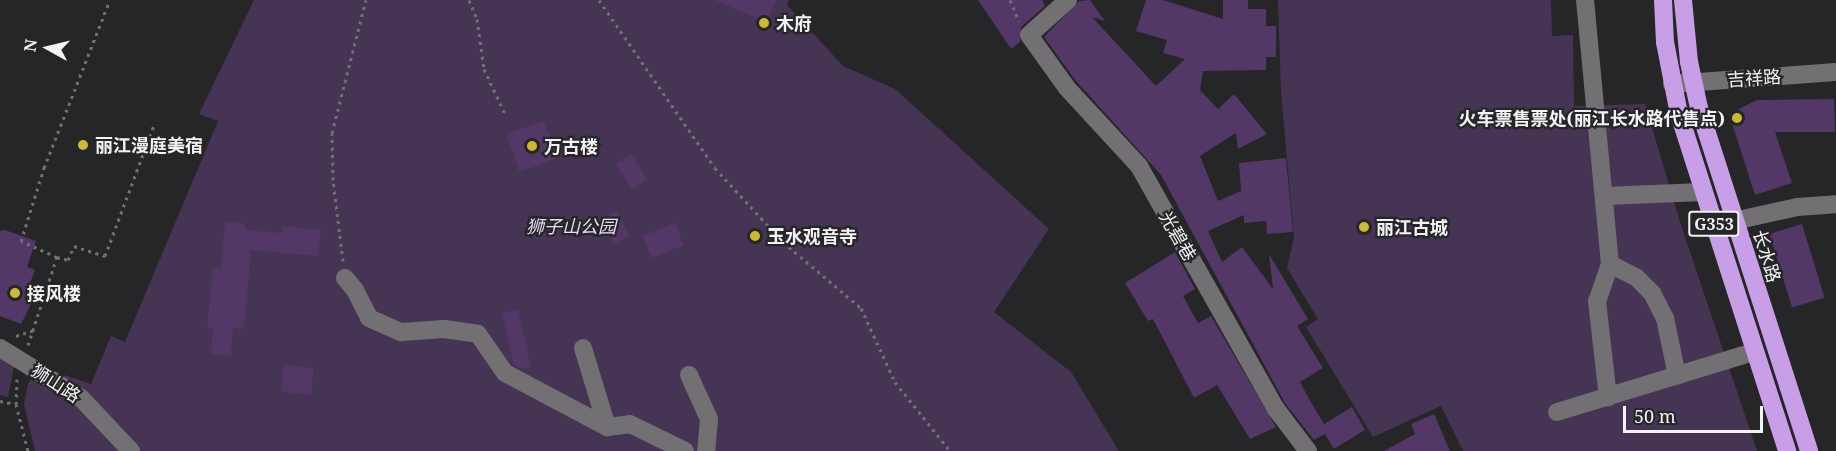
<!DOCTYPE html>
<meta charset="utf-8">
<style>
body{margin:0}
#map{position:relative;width:1836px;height:451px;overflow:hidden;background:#262527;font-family:"Noto Serif","Noto Sans SC",serif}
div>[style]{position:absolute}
.green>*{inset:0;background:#463454}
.building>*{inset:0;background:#533766;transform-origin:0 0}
.path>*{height:3px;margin-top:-1.5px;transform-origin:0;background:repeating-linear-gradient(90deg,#717072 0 3px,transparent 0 7.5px)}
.minor>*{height:18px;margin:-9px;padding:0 9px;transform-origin:9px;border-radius:9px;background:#727073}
.highway>*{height:18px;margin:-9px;padding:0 9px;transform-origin:9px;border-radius:9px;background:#c89ee7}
.dots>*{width:16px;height:16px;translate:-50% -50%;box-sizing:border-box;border:3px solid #262527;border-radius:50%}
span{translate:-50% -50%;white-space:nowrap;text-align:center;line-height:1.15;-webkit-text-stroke:4.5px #262527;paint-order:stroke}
.shield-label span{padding:2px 4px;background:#262527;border:2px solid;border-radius:4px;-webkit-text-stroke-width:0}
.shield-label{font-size:16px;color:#f3f2f4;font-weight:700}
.poi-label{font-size:18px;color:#f3f2f4;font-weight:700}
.left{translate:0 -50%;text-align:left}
.right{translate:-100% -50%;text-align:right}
.street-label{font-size:18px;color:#f3f2f4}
.park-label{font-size:18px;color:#ead9f8;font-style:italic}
.north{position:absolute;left:18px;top:18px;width:60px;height:60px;-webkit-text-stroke:4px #262527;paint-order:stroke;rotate:278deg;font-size:16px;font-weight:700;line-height:24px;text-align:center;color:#f3f2f4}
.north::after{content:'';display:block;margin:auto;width:21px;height:27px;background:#f3f2f4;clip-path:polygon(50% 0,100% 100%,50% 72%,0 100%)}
.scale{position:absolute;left:1623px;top:406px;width:140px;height:27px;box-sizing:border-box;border:3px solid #f3f2f4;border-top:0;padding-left:8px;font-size:18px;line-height:21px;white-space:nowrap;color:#f3f2f4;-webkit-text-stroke:4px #262527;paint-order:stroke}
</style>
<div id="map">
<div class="green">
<i style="clip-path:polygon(254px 0,789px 0,787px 5px,843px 66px,895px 89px,1049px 229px,994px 312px,1071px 372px,1119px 451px,35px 451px,24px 404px,28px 383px,40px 367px,91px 384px,111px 336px,125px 342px,218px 121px,199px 114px)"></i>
<i style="clip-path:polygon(1278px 0,1551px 0,1552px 36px,1573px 35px,1574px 106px,1645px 104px,1681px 225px,1757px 451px,1463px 451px,1441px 406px,1373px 437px,1306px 327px,1318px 319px,1287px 268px,1294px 237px,1281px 93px)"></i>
<i style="clip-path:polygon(0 357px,14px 366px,8px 397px,0 395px)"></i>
</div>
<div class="building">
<i style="clip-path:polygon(714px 0,776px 0,767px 22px)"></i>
<i style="clip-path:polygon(978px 0,1042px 0,1045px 6px,1021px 27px,1020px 42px,1011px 49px)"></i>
<i style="clip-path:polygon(1090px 0,1105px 21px,1092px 17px,1156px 86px,1185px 59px,1163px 53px,1167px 40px,1136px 31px,1146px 0,1163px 0,1223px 19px,1223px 0,1248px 0,1248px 9px,1266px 9px,1266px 26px,1276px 26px,1276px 57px,1266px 57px,1266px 70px,1203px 71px,1200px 90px,1218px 109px,1234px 94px,1267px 134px,1238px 149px,1236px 133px,1200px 156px,1218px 201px,1241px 191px,1239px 163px,1286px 158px,1293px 232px,1267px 234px,1266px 221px,1244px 223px,1244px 215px,1208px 231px,1222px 262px,1242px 247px,1273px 289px,1269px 254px,1308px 319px,1297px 326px,1323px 368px,1300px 382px,1309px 399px,1324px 424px,1352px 407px,1365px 430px,1334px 449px,1325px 434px,1314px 440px,1285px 403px,1161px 175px,1076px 81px,1044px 37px,1079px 1px)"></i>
<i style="clip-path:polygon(1834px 99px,1835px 132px,1775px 132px,1792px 183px,1755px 195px,1729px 114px,1757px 100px)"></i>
<i style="left:544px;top:121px;width:40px;height:40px;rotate:71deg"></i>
<i style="left:631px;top:154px;width:30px;height:18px;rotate:57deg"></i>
<i style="left:617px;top:211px;width:28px;height:17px;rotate:64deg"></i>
<i style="clip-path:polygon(225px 222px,245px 224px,245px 230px,282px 233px,283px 226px,321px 230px,318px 256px,251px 250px,244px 329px,233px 328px,231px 356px,211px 354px,213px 328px,207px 327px,213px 269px,221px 269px)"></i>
<i style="left:675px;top:223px;width:24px;height:35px;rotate:68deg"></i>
<i style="left:1802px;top:224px;width:77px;height:34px;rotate:73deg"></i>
<i style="clip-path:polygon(5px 230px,36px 241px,27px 267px,35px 270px,30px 283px,40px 286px,21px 324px,0 316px,0 231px)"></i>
<i style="clip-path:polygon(1175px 252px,1195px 289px,1183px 296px,1198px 323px,1211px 316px,1276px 427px,1250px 439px,1217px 385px,1194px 398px,1153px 319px,1148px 321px,1125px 283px)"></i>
<i style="clip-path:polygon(518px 309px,531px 367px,522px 369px,514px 365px,502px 313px)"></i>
<i style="left:284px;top:365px;width:30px;height:27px;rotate:6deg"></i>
<i style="clip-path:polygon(1434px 414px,1450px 451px,1384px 451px,1415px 434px,1411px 424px)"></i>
</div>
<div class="path">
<i style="left:469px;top:0;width:21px;rotate:67deg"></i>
<i style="left:477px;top:19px;width:50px;rotate:82deg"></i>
<i style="left:484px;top:69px;width:52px;rotate:64.9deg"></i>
<i style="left:599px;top:0;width:204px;rotate:55.4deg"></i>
<i style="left:715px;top:168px;width:100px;rotate:47.4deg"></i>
<i style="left:783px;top:242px;width:102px;rotate:40.2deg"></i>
<i style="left:861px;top:308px;width:81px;rotate:65.3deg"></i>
<i style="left:895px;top:382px;width:88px;rotate:51.4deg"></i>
<i style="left:1010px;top:0;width:23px;rotate:67deg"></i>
<i style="left:57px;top:257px;width:11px;rotate:15deg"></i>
<i style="left:68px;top:260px;width:15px;rotate:-67deg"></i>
<i style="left:74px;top:246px;width:33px;rotate:18deg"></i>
<i style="left:105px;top:256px;width:140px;rotate:-69.5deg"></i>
<i style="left:343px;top:261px;width:82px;rotate:-97deg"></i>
<i style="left:333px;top:180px;width:47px;rotate:-91.2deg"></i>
<i style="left:332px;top:133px;width:137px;rotate:-75.7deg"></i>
<i style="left:16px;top:336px;width:19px;rotate:-18deg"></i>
<i style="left:28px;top:345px;width:93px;rotate:-71.8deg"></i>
<i style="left:57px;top:257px;width:39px;rotate:-156deg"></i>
<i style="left:21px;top:241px;width:77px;rotate:-72.5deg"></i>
<i style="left:44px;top:168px;width:180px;rotate:-68.6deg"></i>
<i style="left:17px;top:379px;width:25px;rotate:92deg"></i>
<i style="left:16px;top:404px;width:49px;rotate:75.7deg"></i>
<i style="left:0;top:401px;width:16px;rotate:11deg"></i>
</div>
<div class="minor">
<i style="left:1068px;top:0;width:52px;rotate:138.1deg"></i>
<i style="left:1029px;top:35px;width:65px;rotate:54.4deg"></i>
<i style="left:1067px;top:88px;width:106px;rotate:47.3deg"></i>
<i style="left:1139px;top:166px;width:279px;rotate:60.6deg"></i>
<i style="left:1276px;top:409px;width:53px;rotate:52.7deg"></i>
<i style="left:1585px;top:0;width:265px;rotate:84.6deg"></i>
<i style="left:1610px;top:264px;width:39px;rotate:109deg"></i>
<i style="left:1597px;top:301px;width:97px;rotate:83.5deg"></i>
<i style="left:1672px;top:84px;width:164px;rotate:-4.2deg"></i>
<i style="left:1604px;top:196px;width:99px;rotate:-2.3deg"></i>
<i style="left:1734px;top:221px;width:65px;rotate:-12.5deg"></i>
<i style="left:1797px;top:207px;width:39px;rotate:-4deg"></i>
<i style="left:1610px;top:264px;width:29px;rotate:27deg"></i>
<i style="left:1636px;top:277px;width:23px;rotate:45deg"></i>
<i style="left:1652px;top:293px;width:28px;rotate:63deg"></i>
<i style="left:1665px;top:318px;width:59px;rotate:78.3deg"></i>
<i style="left:345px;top:278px;width:16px;rotate:50deg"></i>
<i style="left:355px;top:290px;width:31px;rotate:63deg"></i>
<i style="left:369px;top:318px;width:35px;rotate:24deg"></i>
<i style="left:401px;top:332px;width:43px;rotate:-4deg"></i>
<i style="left:444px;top:329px;width:34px;rotate:8deg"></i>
<i style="left:478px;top:334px;width:47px;rotate:55.3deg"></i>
<i style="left:505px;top:373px;width:115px;rotate:27.9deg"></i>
<i style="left:0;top:348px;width:95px;rotate:31.7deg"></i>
<i style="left:81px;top:398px;width:73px;rotate:46.7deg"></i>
<i style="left:583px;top:348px;width:83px;rotate:73.1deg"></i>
<i style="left:607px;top:427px;width:23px;rotate:-7deg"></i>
<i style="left:630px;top:424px;width:61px;rotate:26.1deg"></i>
<i style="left:689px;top:375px;width:48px;rotate:65.6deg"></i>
<i style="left:709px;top:419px;width:32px;rotate:95deg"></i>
<i style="left:1557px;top:412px;width:205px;rotate:-17deg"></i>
</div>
<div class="highway">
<i style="left:1663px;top:0;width:42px;rotate:87.3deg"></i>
<i style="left:1665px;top:42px;width:73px;rotate:79deg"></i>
<i style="left:1679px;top:114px;width:354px;rotate:72.2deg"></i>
<i style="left:1683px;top:0;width:62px;rotate:84.5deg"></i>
<i style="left:1689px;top:62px;width:47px;rotate:77.7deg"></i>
<i style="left:1699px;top:108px;width:360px;rotate:72.2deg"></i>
</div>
<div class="dots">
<i style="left:764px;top:23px;background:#cdb938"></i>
<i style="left:1737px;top:118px;background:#cdb938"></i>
<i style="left:83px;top:145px;background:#cdb938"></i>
<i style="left:532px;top:146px;background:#cdb938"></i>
<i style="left:1364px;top:227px;background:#cdb938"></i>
<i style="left:755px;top:236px;background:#cdb938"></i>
<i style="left:15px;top:293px;background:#cdb938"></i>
</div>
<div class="shield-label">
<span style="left:1714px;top:224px">G353</span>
</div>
<div class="poi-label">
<span class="left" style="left:776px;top:23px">木府</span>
<span class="right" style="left:1725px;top:118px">火车票售票处(丽江长水路代售点)</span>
<span class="left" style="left:95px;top:145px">丽江漫庭美宿</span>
<span class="left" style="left:544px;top:146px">万古楼</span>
<span class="left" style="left:1376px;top:227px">丽江古城</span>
<span class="left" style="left:767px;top:236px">玉水观音寺</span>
<span class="left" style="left:27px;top:293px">接风楼</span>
</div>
<div class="street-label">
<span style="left:1754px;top:78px;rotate:-4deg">吉祥路</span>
<span style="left:1178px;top:236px;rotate:60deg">光碧巷</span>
<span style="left:1767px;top:256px;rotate:73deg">长水路</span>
<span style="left:56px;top:383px;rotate:33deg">狮山路</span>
</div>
<div class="park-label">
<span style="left:571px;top:226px">狮子山公园</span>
</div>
<div class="north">N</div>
<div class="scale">50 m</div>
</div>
